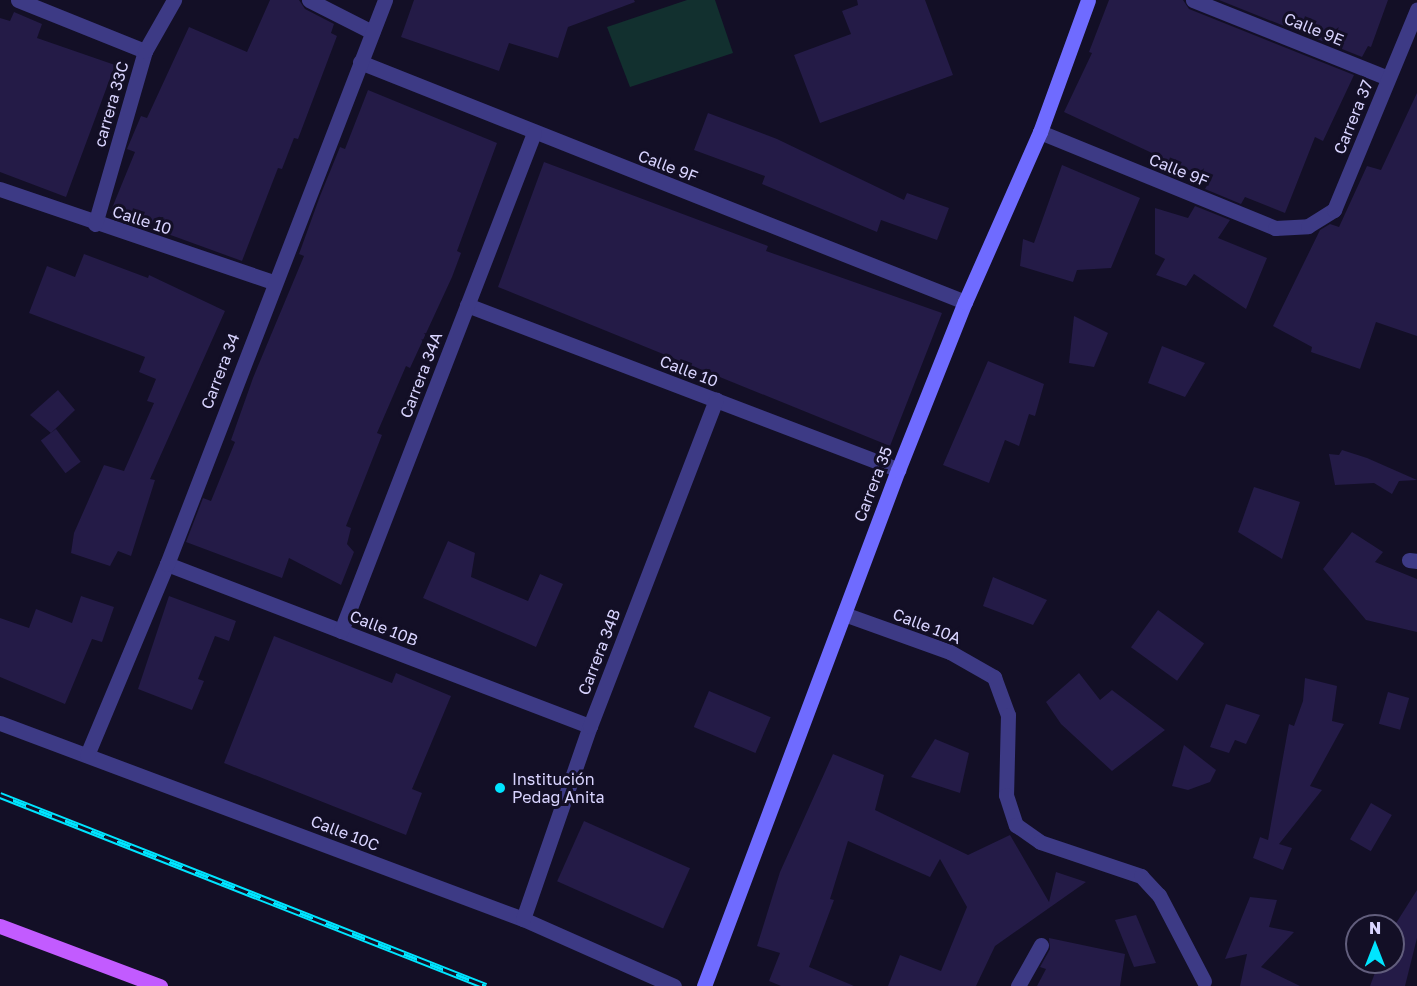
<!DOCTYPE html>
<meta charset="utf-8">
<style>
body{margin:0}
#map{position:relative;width:1417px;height:986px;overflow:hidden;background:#130f26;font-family:"Golos Text",sans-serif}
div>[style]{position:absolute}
.green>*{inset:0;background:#12302f}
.building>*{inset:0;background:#241b47;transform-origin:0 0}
.street>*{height:15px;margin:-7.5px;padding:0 7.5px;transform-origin:7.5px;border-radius:7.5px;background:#3d3a85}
.secondary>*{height:15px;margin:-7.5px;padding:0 7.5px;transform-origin:7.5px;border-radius:7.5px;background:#6f6bff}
.primary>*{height:15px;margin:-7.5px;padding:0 7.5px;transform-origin:7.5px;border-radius:7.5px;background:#c25bff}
.rail>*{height:7px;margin-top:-3.5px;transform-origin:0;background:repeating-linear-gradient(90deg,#130f26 0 14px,#00e5ff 0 28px);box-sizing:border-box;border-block:2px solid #00e5ff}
.dots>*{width:16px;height:16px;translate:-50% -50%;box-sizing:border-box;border:3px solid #130f26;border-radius:50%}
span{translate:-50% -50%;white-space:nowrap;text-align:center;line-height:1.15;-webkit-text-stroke:6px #130f26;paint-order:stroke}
.street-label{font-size:16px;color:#d9d4ff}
.poi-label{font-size:16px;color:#d9d4ff}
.left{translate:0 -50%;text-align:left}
.north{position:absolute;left:1345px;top:914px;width:60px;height:60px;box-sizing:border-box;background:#130f26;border:2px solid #625e7d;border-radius:50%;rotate:0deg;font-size:16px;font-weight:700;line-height:24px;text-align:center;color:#d9d4ff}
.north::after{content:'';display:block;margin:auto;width:21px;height:27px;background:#00e5ff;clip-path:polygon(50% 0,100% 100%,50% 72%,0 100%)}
</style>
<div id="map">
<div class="green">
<i style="clip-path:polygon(687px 0,715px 0,733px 53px,630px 87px,607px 27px)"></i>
</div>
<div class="building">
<i style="clip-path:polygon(270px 0,299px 0,305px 9px,334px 24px,331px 33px,337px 36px,298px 139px,294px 138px,282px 169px,278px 168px,242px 261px,110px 213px,135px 152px,127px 149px,141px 116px,147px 118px,189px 27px,247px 52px)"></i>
<i style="clip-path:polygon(414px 0,634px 0,635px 2px,568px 27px,558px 58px,509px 43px,499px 71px,401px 37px)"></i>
<i style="clip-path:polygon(857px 0,925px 0,953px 75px,820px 123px,794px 55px,851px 34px,842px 11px,858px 5px)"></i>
<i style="clip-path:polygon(1109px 0,1183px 0,1189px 9px,1354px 75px,1323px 141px,1315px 137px,1285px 213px,1245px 197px,1241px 204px,1205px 189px,1210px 180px,1064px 112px,1092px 53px,1089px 52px)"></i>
<i style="clip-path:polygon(1219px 0,1388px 0,1371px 47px,1368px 46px,1362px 57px)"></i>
<i style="clip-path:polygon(14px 12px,42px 24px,37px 38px,115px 65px,66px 197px,0 172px,0 18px,10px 21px)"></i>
<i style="clip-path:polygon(368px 90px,497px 143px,457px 251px,461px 253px,452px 277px,410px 368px,406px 366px,377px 433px,382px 435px,346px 526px,351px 528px,347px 544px,354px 552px,341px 585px,289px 558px,282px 578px,186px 542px,203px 498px,211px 501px,235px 442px,231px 440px,253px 378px,304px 256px,299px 254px,320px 196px,340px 147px,345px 149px)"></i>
<i style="clip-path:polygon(1417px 93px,1417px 336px,1376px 322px,1360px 369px,1311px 352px,1312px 347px,1273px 326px,1320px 230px,1330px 224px,1339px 227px,1367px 166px,1381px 170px)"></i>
<i style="clip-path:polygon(708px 113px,777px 139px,904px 200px,907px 193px,949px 208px,937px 240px,881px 220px,877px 232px,762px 184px,765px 176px,694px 150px)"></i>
<i style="clip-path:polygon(544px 162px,768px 246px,766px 251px,942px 313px,890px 446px,498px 287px)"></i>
<i style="clip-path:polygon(1062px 165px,1140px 198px,1111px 268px,1077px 270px,1073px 282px,1020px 266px,1023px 239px,1034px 243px)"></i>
<i style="clip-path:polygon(1195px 206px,1230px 220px,1218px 238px,1267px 258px,1246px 309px,1194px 274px,1186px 286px,1156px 275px,1165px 259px,1155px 254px,1155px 208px,1188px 218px)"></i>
<i style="clip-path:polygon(84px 254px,148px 278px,149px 275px,225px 311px,150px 479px,155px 480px,131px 556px,118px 551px,110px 566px,71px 553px,74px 533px,104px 465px,124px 471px,154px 403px,147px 401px,156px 379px,139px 372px,145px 357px,29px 313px,47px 266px,75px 277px)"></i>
<i style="clip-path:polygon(1074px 316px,1108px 333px,1094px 367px,1069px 363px)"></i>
<i style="clip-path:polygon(1162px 346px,1205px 363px,1185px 397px,1148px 383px)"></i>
<i style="clip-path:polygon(988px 361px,1044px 384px,1035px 416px,1029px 414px,1019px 446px,1005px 440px,989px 483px,943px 465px)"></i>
<i style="clip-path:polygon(58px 390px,75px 410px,51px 433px,30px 415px)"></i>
<i style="left:56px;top:429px;width:41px;height:19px;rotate:53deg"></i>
<i style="clip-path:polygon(1342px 450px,1367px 458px,1417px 480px,1399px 481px,1392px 494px,1374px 483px,1335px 485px,1329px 454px,1339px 455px)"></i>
<i style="clip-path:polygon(1254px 487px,1300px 502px,1282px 559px,1238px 532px)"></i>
<i style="clip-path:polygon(1352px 532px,1383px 552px,1375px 562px,1417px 579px,1417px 632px,1366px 620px,1323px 569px)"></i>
<i style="clip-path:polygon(448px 541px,475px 553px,471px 577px,528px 601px,540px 574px,563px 584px,536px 647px,423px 598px)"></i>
<i style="clip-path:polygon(993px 577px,1047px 600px,1033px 625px,983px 606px)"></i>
<i style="clip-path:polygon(81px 596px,114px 607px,102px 642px,92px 639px,65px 704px,0 677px,0 618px,29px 628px,36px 609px,72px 623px)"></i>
<i style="clip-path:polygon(169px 596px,236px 621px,229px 641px,215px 636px,198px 679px,204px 681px,192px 710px,138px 689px)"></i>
<i style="left:1158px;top:610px;width:57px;height:46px;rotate:36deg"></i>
<i style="clip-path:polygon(274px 636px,392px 683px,396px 673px,451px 696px,412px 789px,422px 793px,406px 835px,224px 763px)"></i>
<i style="clip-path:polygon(1079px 673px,1100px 700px,1112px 690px,1165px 730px,1112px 771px,1061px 724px,1046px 702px)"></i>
<i style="clip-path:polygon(1305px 678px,1337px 686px,1332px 721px,1344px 724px,1310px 786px,1322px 790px,1279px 844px,1292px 848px,1283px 870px,1253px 858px,1260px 837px,1268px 840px,1289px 724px,1294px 726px,1303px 701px)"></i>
<i style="left:709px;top:691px;width:67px;height:39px;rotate:23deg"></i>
<i style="left:1388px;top:692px;width:22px;height:33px;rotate:16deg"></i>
<i style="clip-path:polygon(1226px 704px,1260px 715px,1246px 744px,1235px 740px,1229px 753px,1210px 747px)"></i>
<i style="clip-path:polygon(935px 739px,969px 753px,960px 793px,911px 777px)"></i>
<i style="clip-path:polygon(1184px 745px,1216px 770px,1210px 782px,1188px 790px,1172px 786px)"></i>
<i style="clip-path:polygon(833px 754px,884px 775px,875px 810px,968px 855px,1010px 835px,1049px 902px,1056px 872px,1086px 882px,995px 946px,976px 986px,888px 986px,900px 955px,941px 971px,967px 907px,940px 859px,930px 877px,848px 841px,830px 899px,834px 900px,809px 967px,854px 986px,781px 986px,769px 981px,780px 953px,757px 946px,780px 872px)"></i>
<i style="left:1371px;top:803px;width:24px;height:42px;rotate:30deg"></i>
<i style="left:584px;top:821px;width:116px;height:66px;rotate:24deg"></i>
<i style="clip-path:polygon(1417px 890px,1417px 938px,1405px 986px,1370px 986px,1379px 962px,1393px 962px,1393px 928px)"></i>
<i style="clip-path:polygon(1250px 897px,1277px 900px,1269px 927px,1294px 932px,1261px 967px,1300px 986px,1240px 986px,1247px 954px,1225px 959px)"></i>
<i style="clip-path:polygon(1136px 915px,1156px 963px,1134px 967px,1115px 920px)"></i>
<i style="clip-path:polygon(1049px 938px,1125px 954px,1120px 986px,1037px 986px,1046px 969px,1040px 967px,1050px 949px)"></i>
</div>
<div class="street">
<i style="left:18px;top:0;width:137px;rotate:21.9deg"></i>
<i style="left:309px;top:0;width:71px;rotate:26.9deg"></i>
<i style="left:1193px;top:0;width:210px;rotate:21.8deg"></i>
<i style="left:360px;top:62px;width:651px;rotate:21.64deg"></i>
<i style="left:1040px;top:132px;width:254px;rotate:22.2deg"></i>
<i style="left:1275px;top:228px;width:33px;rotate:-3deg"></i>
<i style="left:1308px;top:226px;width:31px;rotate:-32deg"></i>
<i style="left:1334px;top:210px;width:217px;rotate:-67.5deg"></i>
<i style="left:0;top:189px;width:288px;rotate:18.8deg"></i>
<i style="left:95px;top:224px;width:180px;rotate:-73.9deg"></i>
<i style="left:145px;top:51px;width:59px;rotate:-60.4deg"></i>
<i style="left:467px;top:305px;width:462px;rotate:20.9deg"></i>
<i style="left:1409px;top:560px;width:8px;rotate:7deg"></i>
<i style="left:167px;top:564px;width:453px;rotate:21deg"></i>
<i style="left:844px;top:614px;width:113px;rotate:19.7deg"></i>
<i style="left:950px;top:652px;width:51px;rotate:29.6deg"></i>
<i style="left:994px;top:677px;width:40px;rotate:69.8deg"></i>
<i style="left:1008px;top:715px;width:80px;rotate:91.4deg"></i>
<i style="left:1006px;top:795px;width:32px;rotate:72deg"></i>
<i style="left:1016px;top:825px;width:29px;rotate:35deg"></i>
<i style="left:1040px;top:842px;width:107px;rotate:18.6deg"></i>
<i style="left:1141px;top:876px;width:26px;rotate:47deg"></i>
<i style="left:1159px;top:895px;width:97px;rotate:62.4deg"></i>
<i style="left:341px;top:631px;width:534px;rotate:-68.82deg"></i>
<i style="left:0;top:723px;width:559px;rotate:20.54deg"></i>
<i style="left:523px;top:919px;width:165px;rotate:23.9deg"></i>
<i style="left:87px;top:755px;width:207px;rotate:-67.3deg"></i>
<i style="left:167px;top:564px;width:605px;rotate:-68.87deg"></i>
<i style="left:523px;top:919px;width:204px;rotate:-70.9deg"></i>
<i style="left:590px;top:726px;width:350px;rotate:-68.9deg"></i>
<i style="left:1018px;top:986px;width:47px;rotate:-60.7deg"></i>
</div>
<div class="secondary">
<i style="left:704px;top:986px;width:551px;rotate:-69.4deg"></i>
<i style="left:898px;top:470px;width:181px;rotate:-68.3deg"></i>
<i style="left:965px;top:302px;width:186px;rotate:-66.2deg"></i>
<i style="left:1040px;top:132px;width:140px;rotate:-70deg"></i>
</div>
<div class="primary">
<i style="left:0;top:926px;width:171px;rotate:20.6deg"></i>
</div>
<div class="rail">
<i style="left:0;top:795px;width:522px;rotate:21.46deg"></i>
</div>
<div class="dots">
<i style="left:500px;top:788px;background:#00e5ff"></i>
</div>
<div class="street-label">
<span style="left:1314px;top:29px;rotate:22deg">Calle 9E</span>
<span style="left:111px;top:104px;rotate:-74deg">carrera 33C</span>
<span style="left:1353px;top:117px;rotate:-68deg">Carrera 37</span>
<span style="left:668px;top:166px;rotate:21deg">Calle 9F</span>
<span style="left:1179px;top:170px;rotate:22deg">Calle 9F</span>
<span style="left:142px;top:220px;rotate:18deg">Calle 10</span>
<span style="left:220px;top:371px;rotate:-69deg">Carrera 34</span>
<span style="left:689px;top:371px;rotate:21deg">Calle 10</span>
<span style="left:421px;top:375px;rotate:-69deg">Carrera 34A</span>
<span style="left:873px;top:484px;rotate:-69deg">Carrera 35</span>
<span style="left:927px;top:626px;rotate:21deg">Calle 10A</span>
<span style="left:384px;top:628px;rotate:21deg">Calle 10B</span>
<span style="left:599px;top:652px;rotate:-69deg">Carrera 34B</span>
<span style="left:345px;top:833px;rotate:21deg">Calle 10C</span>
</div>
<div class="poi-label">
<span class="left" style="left:512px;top:788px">Institución<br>Pedag Anita</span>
</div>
<div class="north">N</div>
</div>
